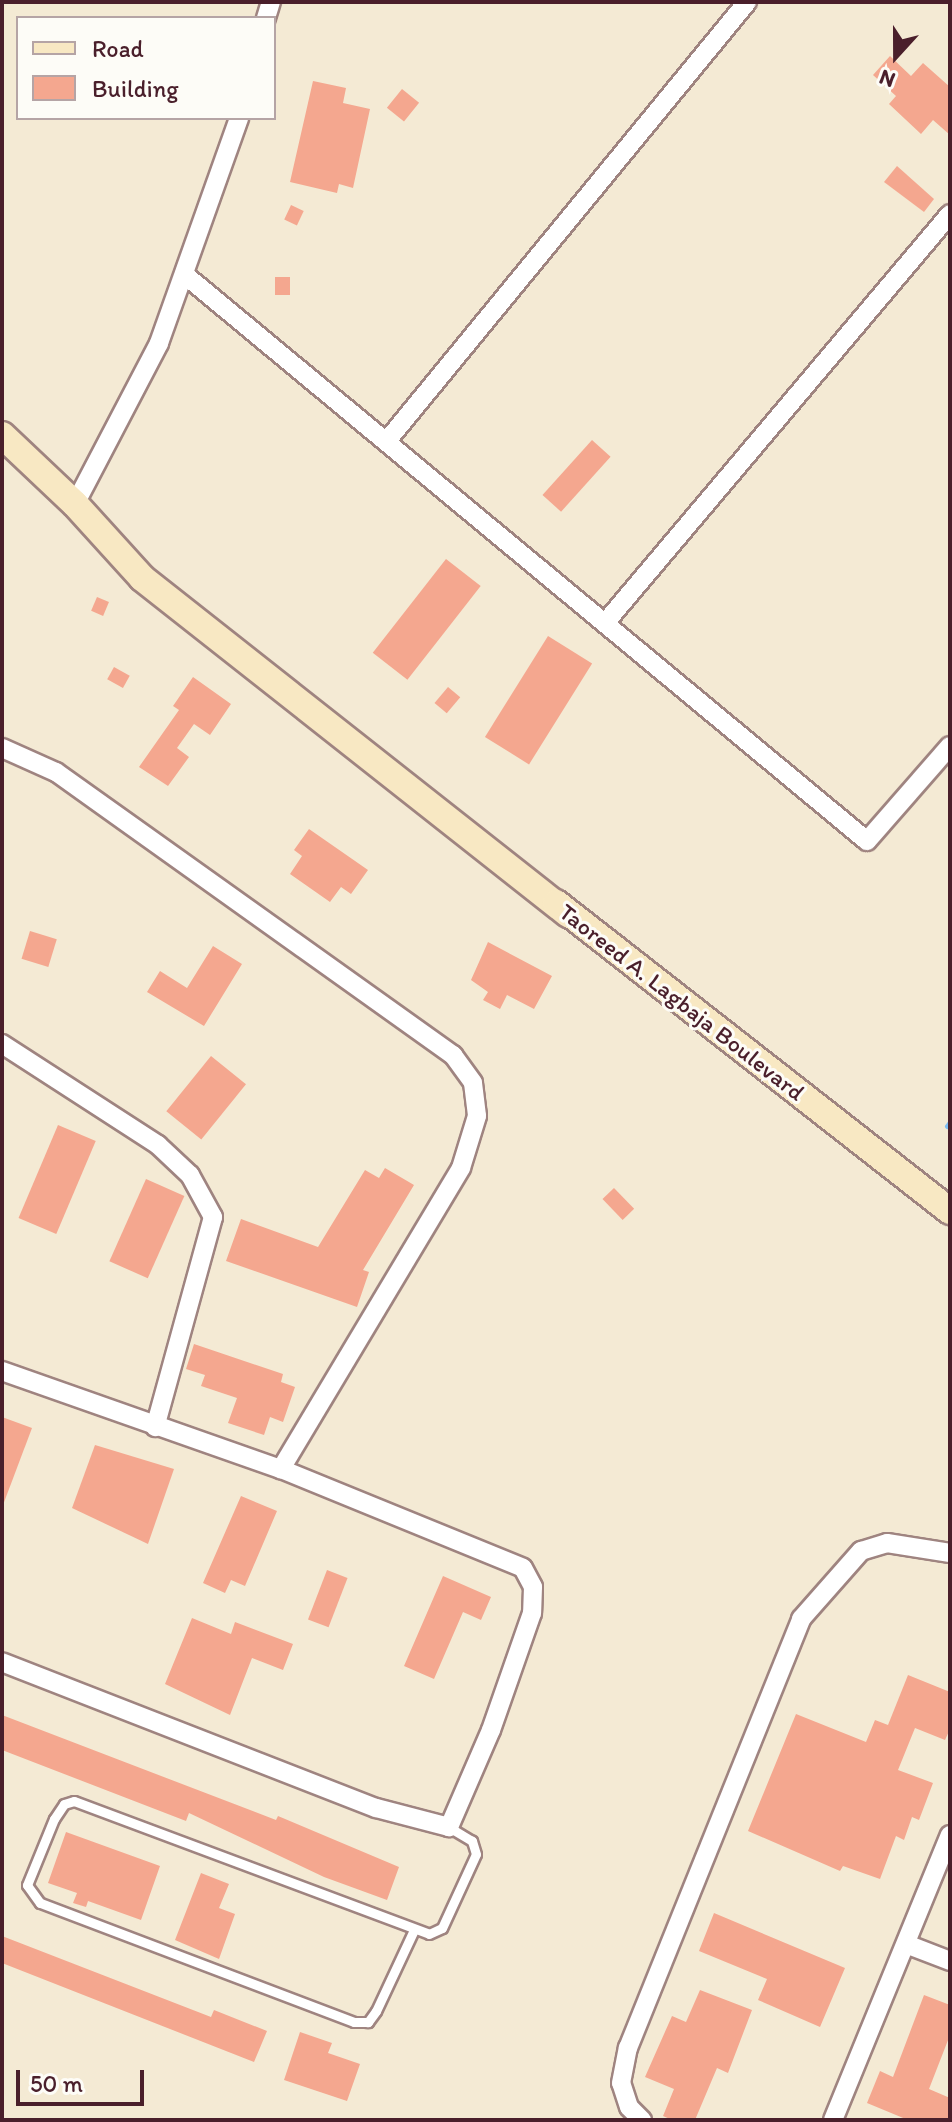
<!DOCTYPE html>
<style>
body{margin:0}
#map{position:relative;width:952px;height:2122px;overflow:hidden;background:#f4ead4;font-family:Itim,sans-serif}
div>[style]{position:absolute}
.stream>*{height:5px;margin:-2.5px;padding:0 2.5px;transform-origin:2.5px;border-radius:2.5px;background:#7fbdf2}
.building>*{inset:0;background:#f4a78f;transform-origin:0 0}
.roads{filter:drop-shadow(2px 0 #9f8480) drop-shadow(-2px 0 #9f8480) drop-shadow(0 2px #9f8480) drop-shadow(0 -2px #9f8480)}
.lane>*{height:9px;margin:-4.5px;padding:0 4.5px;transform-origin:4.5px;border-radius:4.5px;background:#fff}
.street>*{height:18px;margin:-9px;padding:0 9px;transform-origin:9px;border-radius:9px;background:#fff}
.secondary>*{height:26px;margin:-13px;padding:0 13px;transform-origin:13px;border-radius:13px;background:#f8e8c3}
span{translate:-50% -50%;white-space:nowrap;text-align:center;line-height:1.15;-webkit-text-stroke:6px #fdfcf7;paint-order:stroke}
.street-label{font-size:24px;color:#4a1f2b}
.frame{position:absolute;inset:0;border:4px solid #4a1f2b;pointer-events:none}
.legend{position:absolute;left:16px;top:16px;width:260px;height:104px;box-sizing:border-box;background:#fdfcf7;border:2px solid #b5a4a5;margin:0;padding:10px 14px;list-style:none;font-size:24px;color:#4a1f2b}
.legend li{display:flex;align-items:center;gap:16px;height:40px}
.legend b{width:40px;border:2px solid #b5a4a5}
.north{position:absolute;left:856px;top:16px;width:80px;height:80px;-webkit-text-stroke:6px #fdfcf7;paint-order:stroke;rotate:201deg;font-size:22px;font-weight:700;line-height:32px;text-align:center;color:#4a1f2b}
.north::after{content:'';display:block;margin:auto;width:28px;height:36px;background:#4a1f2b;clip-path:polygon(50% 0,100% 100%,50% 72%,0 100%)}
.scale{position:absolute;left:16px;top:2070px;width:128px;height:36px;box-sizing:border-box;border:4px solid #4a1f2b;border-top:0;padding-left:10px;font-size:24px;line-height:28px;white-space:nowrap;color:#4a1f2b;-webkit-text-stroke:6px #fdfcf7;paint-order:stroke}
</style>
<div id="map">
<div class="stream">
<i style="left:947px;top:1126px;width:5px;rotate:-53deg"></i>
</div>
<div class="building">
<i style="clip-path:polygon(890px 56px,911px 76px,923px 63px,950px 87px,950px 135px,933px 120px,921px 134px,889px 104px,896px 96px,873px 75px)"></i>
<i style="clip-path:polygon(313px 81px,346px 88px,343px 103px,370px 109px,353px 188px,339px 184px,337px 193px,290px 182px)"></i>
<i style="left:402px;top:89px;width:22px;height:24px;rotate:39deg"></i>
<i style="clip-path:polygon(897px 166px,934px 199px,924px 212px,884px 182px)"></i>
<i style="left:291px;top:205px;width:14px;height:16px;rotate:25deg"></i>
<i style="left:275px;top:277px;width:15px;height:18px"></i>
<i style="left:592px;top:440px;width:25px;height:74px;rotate:42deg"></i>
<i style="left:446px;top:559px;width:44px;height:119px;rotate:38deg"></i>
<i style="left:97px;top:597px;width:13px;height:15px;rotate:23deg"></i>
<i style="left:548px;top:636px;width:52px;height:119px;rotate:32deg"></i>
<i style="left:114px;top:667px;width:18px;height:14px;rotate:29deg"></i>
<i style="clip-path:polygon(193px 677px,231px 704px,210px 735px,194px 724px,177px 748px,189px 757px,168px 786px,139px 767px,179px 710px,173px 706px)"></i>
<i style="left:448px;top:687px;width:16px;height:21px;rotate:40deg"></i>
<i style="clip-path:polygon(309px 829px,368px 870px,351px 894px,341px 887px,330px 902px,290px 874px,302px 856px,294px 850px)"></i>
<i style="left:30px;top:931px;width:28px;height:29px;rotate:17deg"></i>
<i style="clip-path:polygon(488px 942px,552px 976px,534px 1009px,507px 995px,500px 1009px,483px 1000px,488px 992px,471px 980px)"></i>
<i style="clip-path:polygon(213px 946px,242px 964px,204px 1026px,147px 992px,160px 971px,187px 988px)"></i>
<i style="left:211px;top:1056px;width:45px;height:71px;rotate:39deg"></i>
<i style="left:58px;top:1125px;width:41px;height:101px;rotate:23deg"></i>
<i style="clip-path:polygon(385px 1168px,414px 1185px,363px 1270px,369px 1272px,357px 1307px,226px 1261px,241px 1219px,318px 1247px,365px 1170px,379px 1178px)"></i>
<i style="left:146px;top:1179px;width:42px;height:90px;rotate:24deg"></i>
<i style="left:614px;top:1188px;width:29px;height:16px;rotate:46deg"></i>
<i style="clip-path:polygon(194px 1344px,283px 1374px,281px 1382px,295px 1387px,283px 1422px,270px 1417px,264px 1435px,228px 1423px,237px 1398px,201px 1386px,205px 1375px,186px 1369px)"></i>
<i style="clip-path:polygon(2px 1417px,32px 1428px,3px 1505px,2px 1504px)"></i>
<i style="clip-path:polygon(95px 1445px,174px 1469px,148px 1544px,72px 1508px)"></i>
<i style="clip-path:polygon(241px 1496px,277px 1511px,245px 1586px,231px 1580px,225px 1593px,203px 1583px)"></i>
<i style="left:327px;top:1570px;width:22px;height:53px;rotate:21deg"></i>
<i style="clip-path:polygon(443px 1576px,491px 1597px,481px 1620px,463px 1612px,434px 1679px,404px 1666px)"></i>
<i style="clip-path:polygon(192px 1618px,231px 1634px,235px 1622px,293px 1644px,283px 1670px,252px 1658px,230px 1715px,165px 1684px)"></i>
<i style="clip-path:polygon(908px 1675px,950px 1692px,950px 1729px,945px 1740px,915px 1728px,898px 1770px,933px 1783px,919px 1820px,912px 1817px,904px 1840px,896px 1836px,880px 1879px,843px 1866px,840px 1871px,748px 1831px,796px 1714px,866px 1742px,875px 1720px,888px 1725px)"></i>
<i style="clip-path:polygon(2px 1715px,276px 1820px,278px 1816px,399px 1867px,387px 1900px,324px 1877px,189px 1813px,186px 1821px,2px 1750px)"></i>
<i style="clip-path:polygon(66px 1832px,160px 1866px,141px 1920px,88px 1901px,86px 1907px,73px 1903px,77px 1893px,48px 1883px)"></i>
<i style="clip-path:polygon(201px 1873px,229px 1884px,219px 1908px,235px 1914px,219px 1959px,175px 1940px)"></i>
<i style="clip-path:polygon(714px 1913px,845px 1968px,820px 2027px,758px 2000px,767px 1979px,699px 1951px)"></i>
<i style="clip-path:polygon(2px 1936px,211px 2017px,214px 2010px,267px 2031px,254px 2062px,2px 1963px)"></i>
<i style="clip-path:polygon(700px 1990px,752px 2010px,728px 2073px,717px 2068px,695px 2120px,672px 2120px,663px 2116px,674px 2089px,645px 2077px,672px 2016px,686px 2022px)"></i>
<i style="clip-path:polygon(924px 1995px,950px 2005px,950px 2035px,929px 2089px,950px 2098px,950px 2120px,908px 2120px,867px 2103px,880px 2071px,893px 2077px)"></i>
<i style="clip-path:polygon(300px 2032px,332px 2043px,328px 2053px,360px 2064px,347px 2101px,284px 2080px)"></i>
</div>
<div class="roads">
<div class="lane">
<i style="left:413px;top:1932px;width:87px;rotate:115.1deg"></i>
<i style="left:376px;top:2011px;width:14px;rotate:126deg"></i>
<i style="left:368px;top:2022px;width:14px;rotate:180deg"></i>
<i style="left:354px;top:2022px;width:336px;rotate:-159.2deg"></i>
<i style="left:40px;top:1903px;width:22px;rotate:-126deg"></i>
<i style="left:27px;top:1885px;width:71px;rotate:-67.8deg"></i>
<i style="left:54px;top:1819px;width:18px;rotate:-56deg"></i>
<i style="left:64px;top:1804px;width:10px;rotate:-17deg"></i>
<i style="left:74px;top:1801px;width:379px;rotate:20.5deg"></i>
<i style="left:429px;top:1934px;width:14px;rotate:-25deg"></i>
<i style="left:442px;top:1928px;width:81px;rotate:-65.3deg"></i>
<i style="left:476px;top:1854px;width:14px;rotate:-107deg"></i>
<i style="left:472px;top:1841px;width:27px;rotate:-149deg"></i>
</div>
<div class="street">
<i style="left:266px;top:18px;width:17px;rotate:-73deg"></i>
<i style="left:185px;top:275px;width:886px;rotate:39.69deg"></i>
<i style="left:867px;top:841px;width:126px;rotate:-48.9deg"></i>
<i style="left:386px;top:442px;width:569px;rotate:-50.63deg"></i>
<i style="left:75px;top:504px;width:182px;rotate:-62.4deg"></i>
<i style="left:159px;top:343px;width:239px;rotate:-70.4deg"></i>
<i style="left:605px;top:623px;width:535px;rotate:-49.85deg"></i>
<i style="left:2px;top:748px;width:59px;rotate:24deg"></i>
<i style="left:56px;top:772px;width:488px;rotate:35.5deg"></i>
<i style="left:453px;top:1055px;width:34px;rotate:54deg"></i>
<i style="left:473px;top:1083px;width:33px;rotate:83deg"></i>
<i style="left:477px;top:1116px;width:54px;rotate:107.1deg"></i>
<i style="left:461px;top:1168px;width:351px;rotate:120.9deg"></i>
<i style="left:2px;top:1044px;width:186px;rotate:32.9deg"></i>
<i style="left:158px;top:1145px;width:44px;rotate:43.2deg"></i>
<i style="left:190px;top:1175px;width:48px;rotate:61.3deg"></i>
<i style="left:213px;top:1217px;width:218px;rotate:105.4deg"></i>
<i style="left:2px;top:1371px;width:296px;rotate:19.4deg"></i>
<i style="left:281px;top:1469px;width:261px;rotate:22.2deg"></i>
<i style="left:523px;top:1568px;width:21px;rotate:62deg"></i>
<i style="left:533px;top:1587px;width:26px;rotate:92deg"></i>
<i style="left:532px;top:1613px;width:124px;rotate:109.3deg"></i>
<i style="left:491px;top:1730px;width:106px;rotate:113.4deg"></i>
<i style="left:449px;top:1827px;width:75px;rotate:-165.4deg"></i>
<i style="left:376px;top:1808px;width:401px;rotate:-158.7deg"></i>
<i style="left:906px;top:1944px;width:47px;rotate:21.1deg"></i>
<i style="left:642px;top:2120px;width:18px;rotate:-135deg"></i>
<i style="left:629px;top:2107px;width:25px;rotate:-108deg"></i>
<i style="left:621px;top:2083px;width:36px;rotate:-79deg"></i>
<i style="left:628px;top:2048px;width:463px;rotate:-68deg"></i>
<i style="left:801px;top:1619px;width:91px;rotate:-48.6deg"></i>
<i style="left:861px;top:1551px;width:27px;rotate:-17deg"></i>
<i style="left:887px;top:1543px;width:64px;rotate:9deg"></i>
<i style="left:833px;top:2120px;width:308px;rotate:-67.7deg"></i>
</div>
<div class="secondary">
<i style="left:2px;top:435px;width:100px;rotate:43.4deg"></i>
<i style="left:75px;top:504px;width:100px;rotate:47.8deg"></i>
<i style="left:142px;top:578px;width:543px;rotate:38.26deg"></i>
<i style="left:556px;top:903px;width:500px;rotate:38.02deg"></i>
</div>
</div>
<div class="street-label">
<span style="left:682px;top:1002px;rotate:38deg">Taoreed A. Lagbaja Boulevard</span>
</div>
<div class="frame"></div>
<ul class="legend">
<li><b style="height:10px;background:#f8e8c3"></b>Road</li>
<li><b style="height:22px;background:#f4a78f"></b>Building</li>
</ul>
<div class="north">N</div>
<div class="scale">50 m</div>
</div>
